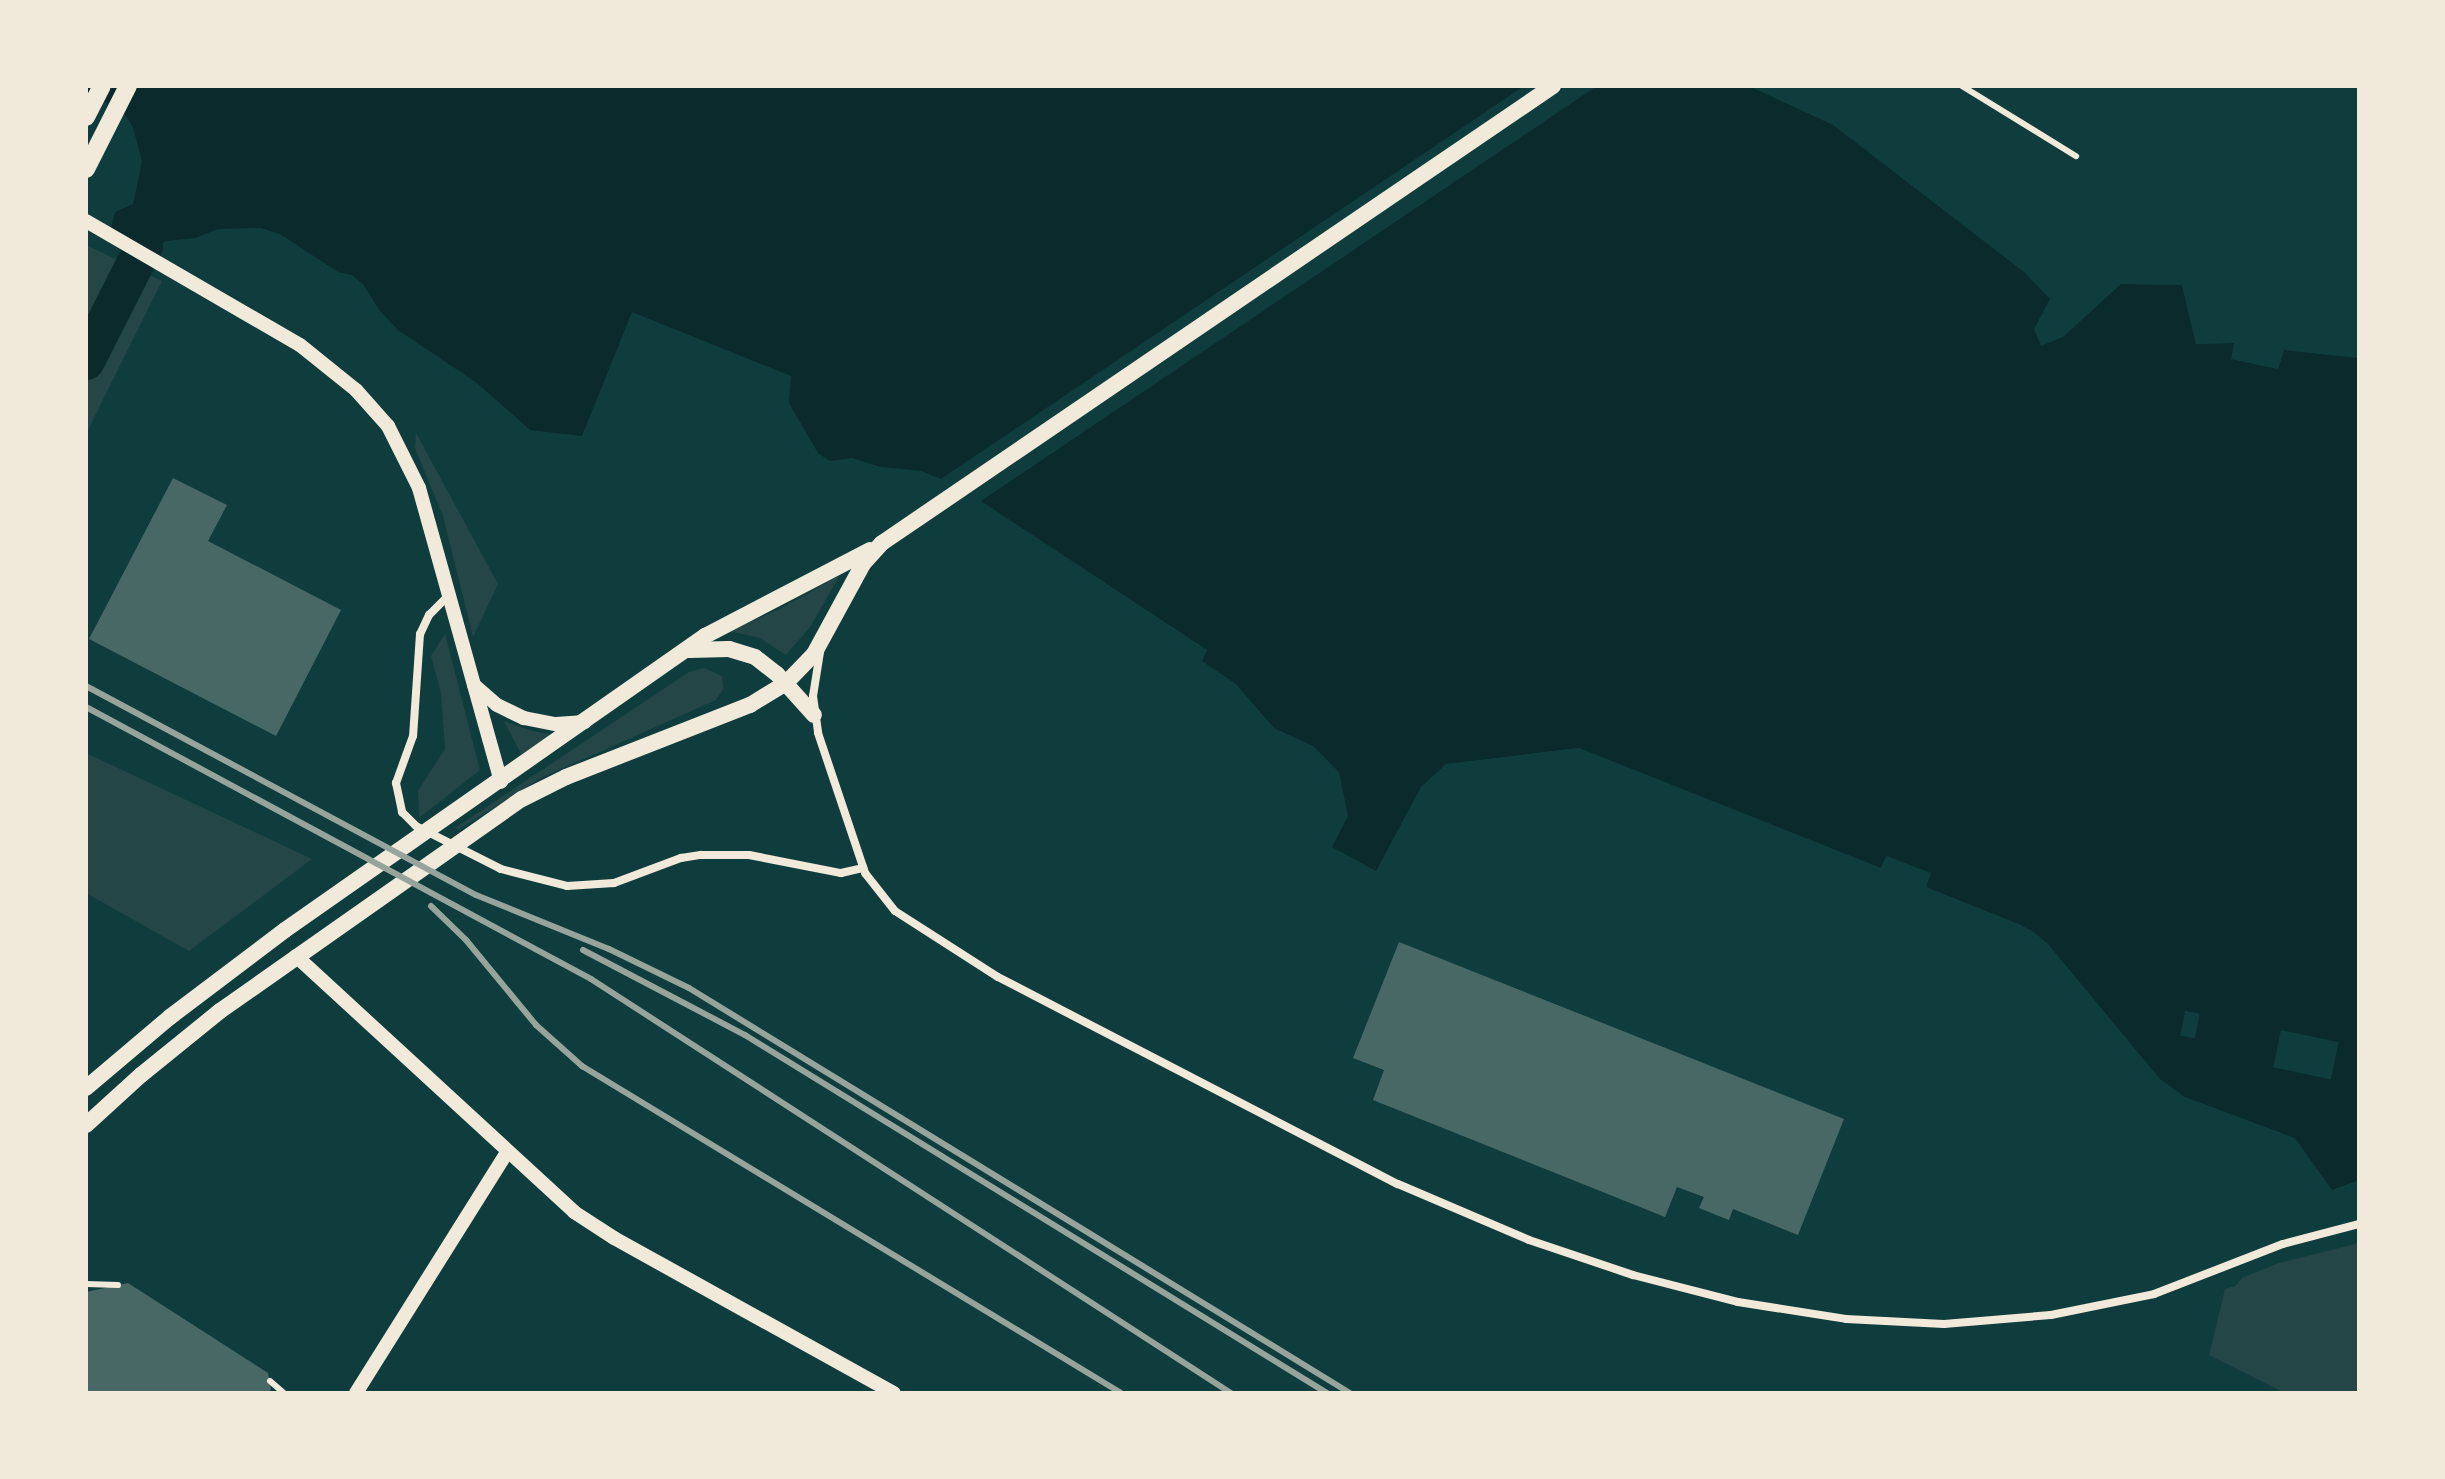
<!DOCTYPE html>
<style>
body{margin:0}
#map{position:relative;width:2445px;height:1479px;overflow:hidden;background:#0f3d3e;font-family:"Varela Round",sans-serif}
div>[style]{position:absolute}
.green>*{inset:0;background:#244646}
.water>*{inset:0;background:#0a2a2b}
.pier>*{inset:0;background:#0f3d3e;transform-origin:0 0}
.river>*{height:38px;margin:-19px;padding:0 19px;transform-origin:19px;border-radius:19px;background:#0a2a2b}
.building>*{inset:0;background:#486865}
.path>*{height:4px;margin:-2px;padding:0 2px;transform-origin:2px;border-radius:2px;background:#f1e9da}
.service>*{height:6px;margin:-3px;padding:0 3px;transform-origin:3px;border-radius:3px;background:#f1e9da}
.minor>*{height:8px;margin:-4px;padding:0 4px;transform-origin:4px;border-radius:4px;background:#f1e9da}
.tertiary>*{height:14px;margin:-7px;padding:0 7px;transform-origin:7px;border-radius:7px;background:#f1e9da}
.secondary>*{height:16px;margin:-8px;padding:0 8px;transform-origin:8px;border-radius:8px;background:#f1e9da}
.primary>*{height:18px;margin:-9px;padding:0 9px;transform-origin:9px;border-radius:9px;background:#f1e9da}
.rail>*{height:6px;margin:-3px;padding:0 3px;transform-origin:3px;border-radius:3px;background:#97a49c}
span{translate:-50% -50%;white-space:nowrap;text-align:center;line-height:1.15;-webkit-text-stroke:7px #f1e9da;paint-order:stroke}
.frame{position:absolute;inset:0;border:88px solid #f1e9da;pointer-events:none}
</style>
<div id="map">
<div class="green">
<i style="clip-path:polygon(86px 245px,162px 281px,86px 434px)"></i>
<i style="clip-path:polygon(416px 433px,498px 584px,473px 637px,443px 516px,415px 448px)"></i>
<i style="clip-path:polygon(840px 575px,810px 627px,786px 655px,760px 638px,729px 631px,780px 609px)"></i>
<i style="clip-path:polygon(445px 634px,480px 770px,419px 818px,418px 791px,445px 749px,441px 693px,431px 656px)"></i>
<i style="clip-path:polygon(704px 668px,722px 676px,723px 689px,716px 700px,541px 778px,458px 830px,455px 828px,689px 672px)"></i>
<i style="clip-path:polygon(504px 721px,529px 730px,552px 735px,521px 754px)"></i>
<i style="clip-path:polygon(86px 753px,312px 859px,189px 951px,86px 893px)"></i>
<i style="clip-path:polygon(2359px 1243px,2359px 1393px,2285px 1393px,2209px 1355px,2225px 1289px,2235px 1286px,2242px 1278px,2279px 1263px)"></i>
</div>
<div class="water">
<i style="clip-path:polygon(86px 86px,1749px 86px,1833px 125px,2024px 272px,2050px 299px,2034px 329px,2041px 346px,2063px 337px,2121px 284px,2182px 285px,2196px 344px,2235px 343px,2232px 359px,2278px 369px,2284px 350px,2359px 358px,2359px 1180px,2332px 1190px,2295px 1138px,2185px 1097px,2160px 1079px,2048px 944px,2031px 930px,1925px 887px,1930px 874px,1887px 856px,1881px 869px,1579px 748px,1446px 764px,1421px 787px,1376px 871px,1332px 847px,1348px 816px,1339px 772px,1313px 746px,1274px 728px,1236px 684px,1202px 661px,1207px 650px,954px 484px,921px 471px,881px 467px,852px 458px,830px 461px,818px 453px,789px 403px,791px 376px,632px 312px,582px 436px,530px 430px,477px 383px,398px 330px,380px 311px,363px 284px,352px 275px,338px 272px,280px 234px,261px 228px,218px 229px,195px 238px,166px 241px,153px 250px,111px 228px,115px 212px,133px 204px,142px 162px,133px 127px,124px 113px,86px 90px)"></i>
</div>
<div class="pier">
<i style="clip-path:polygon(1524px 86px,1597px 86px,981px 501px,1207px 650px,1202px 661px,1199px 659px,1202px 651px,1061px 556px,938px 481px)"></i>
<i style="clip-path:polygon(2186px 284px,2199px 340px,2236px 340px,2236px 356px,2275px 364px,2284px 346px,2359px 354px,2359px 358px,2284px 350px,2278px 369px,2231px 359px,2234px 343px,2196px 344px,2182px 285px)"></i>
<i style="clip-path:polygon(1579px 748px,1881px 868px,1886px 856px,1931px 873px,1926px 887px,2021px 925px,2040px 937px,2040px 942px,2019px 928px,1924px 890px,1925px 876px,1889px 861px,1884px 871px,1880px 872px,1578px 752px,1447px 768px,1437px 777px,1433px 776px,1446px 764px)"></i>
<i style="left:2185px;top:1011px;width:15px;height:25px;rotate:11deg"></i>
<i style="left:2281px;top:1030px;width:59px;height:38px;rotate:12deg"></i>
</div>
<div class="river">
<i style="left:86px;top:361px;width:129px;rotate:-63.2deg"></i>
</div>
<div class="building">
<i style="clip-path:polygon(173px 478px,227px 505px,208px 541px,341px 610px,276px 736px,89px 639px)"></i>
<i style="clip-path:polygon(1399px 942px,1844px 1119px,1798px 1235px,1733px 1209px,1729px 1220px,1699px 1208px,1704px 1197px,1677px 1187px,1665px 1217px,1373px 1100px,1384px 1070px,1353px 1058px)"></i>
<i style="clip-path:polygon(128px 1283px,268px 1373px,271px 1389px,269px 1393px,86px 1393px,86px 1292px)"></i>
</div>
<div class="path">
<i style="left:2302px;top:86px;width:1px"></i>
</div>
<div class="service">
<i style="left:1962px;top:86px;width:134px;rotate:31.6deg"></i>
<i style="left:86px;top:1284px;width:32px;rotate:2deg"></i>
<i style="left:270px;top:1381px;width:18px;rotate:41deg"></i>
</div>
<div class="minor">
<i style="left:449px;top:595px;width:28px;rotate:135deg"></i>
<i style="left:429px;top:615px;width:21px;rotate:115deg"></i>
<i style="left:420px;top:634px;width:102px;rotate:93.9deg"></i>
<i style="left:413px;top:736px;width:50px;rotate:109.9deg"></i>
<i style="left:396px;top:783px;width:30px;rotate:78deg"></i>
<i style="left:402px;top:812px;width:20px;rotate:45deg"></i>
<i style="left:416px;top:826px;width:95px;rotate:26.8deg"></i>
<i style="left:501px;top:869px;width:68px;rotate:14.4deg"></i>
<i style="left:567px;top:886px;width:47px;rotate:-3.7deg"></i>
<i style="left:614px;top:883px;width:72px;rotate:-20.5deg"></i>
<i style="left:681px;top:858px;width:20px;rotate:-9deg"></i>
<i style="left:701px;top:855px;width:48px"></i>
<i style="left:749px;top:855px;width:94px;rotate:11.1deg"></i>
<i style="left:841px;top:873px;width:23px;rotate:-13deg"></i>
<i style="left:820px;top:652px;width:45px;rotate:99deg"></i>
<i style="left:813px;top:696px;width:37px;rotate:82deg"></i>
<i style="left:818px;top:733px;width:148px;rotate:71.4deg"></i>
<i style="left:865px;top:873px;width:48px;rotate:51.7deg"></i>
<i style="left:895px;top:911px;width:122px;rotate:32.7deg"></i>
<i style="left:998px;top:977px;width:450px;rotate:27.4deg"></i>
<i style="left:1398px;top:1184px;width:142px;rotate:23.1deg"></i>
<i style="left:1529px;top:1240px;width:110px;rotate:18.6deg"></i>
<i style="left:1633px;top:1275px;width:108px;rotate:14.4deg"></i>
<i style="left:1738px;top:1302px;width:109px;rotate:8.9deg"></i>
<i style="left:1846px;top:1319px;width:98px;rotate:2.9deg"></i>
<i style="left:1944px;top:1324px;width:107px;rotate:-4.8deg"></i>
<i style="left:2051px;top:1315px;width:105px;rotate:-11.5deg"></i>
<i style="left:2154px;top:1294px;width:138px;rotate:-21.2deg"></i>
<i style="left:2283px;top:1244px;width:79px;rotate:-14.7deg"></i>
</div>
<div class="tertiary">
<i style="left:86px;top:221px;width:247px;rotate:30.1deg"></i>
<i style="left:300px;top:345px;width:72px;rotate:38.8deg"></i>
<i style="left:356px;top:390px;width:48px;rotate:48.4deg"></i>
<i style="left:388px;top:426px;width:69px;rotate:63.4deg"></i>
<i style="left:419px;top:488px;width:305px;rotate:74.4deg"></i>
<i style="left:474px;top:685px;width:30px;rotate:41deg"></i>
<i style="left:497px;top:705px;width:30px;rotate:26deg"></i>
<i style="left:524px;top:718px;width:33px;rotate:11deg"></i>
<i style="left:556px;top:724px;width:29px;rotate:-4deg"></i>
<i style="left:296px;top:956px;width:378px;rotate:42.6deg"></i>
<i style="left:574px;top:1212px;width:48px;rotate:33deg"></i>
<i style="left:614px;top:1238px;width:320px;rotate:29deg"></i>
<i style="left:356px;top:1393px;width:284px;rotate:-57.9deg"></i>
</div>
<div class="secondary">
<i style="left:689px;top:650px;width:40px;rotate:-1.4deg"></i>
<i style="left:729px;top:649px;width:27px;rotate:17deg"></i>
<i style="left:755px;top:657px;width:28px;rotate:38deg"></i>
<i style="left:777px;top:674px;width:55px;rotate:47.9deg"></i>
<i style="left:86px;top:1088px;width:110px;rotate:-40.2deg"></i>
<i style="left:170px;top:1017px;width:144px;rotate:-37.1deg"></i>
<i style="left:285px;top:930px;width:513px;rotate:-34.99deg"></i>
<i style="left:705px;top:636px;width:186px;rotate:-27.5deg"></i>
<i style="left:86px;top:1125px;width:74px;rotate:-42.3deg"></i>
<i style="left:141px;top:1075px;width:102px;rotate:-39deg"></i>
<i style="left:220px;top:1011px;width:369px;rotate:-35.1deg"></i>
<i style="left:522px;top:799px;width:49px;rotate:-26.6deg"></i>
<i style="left:566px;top:777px;width:198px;rotate:-21.4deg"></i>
<i style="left:750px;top:705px;width:42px;rotate:-31.4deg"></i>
<i style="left:786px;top:683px;width:40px;rotate:-46deg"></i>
<i style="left:814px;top:654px;width:102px;rotate:-61.4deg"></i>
<i style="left:863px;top:564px;width:28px;rotate:-48deg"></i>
<i style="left:882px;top:543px;width:812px;rotate:-34.26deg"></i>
</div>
<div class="primary">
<i style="left:86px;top:117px;width:35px;rotate:-63deg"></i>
<i style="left:86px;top:169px;width:93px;rotate:-63.2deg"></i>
</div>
<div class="rail">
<i style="left:86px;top:686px;width:442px;rotate:28.2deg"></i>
<i style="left:476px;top:895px;width:144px;rotate:22.1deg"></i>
<i style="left:609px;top:949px;width:89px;rotate:26deg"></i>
<i style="left:689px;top:988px;width:775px;rotate:31.5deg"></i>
<i style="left:86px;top:707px;width:574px;rotate:28.31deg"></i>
<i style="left:591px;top:979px;width:762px;rotate:32.9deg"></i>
<i style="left:431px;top:906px;width:49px;rotate:44.2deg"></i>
<i style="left:466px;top:940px;width:110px;rotate:50.5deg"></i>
<i style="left:536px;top:1025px;width:62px;rotate:41.7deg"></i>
<i style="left:582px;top:1066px;width:630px;rotate:31.24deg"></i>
<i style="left:583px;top:950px;width:183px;rotate:27.7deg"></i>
<i style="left:745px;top:1035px;width:683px;rotate:31.6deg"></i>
</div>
<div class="frame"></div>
</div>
